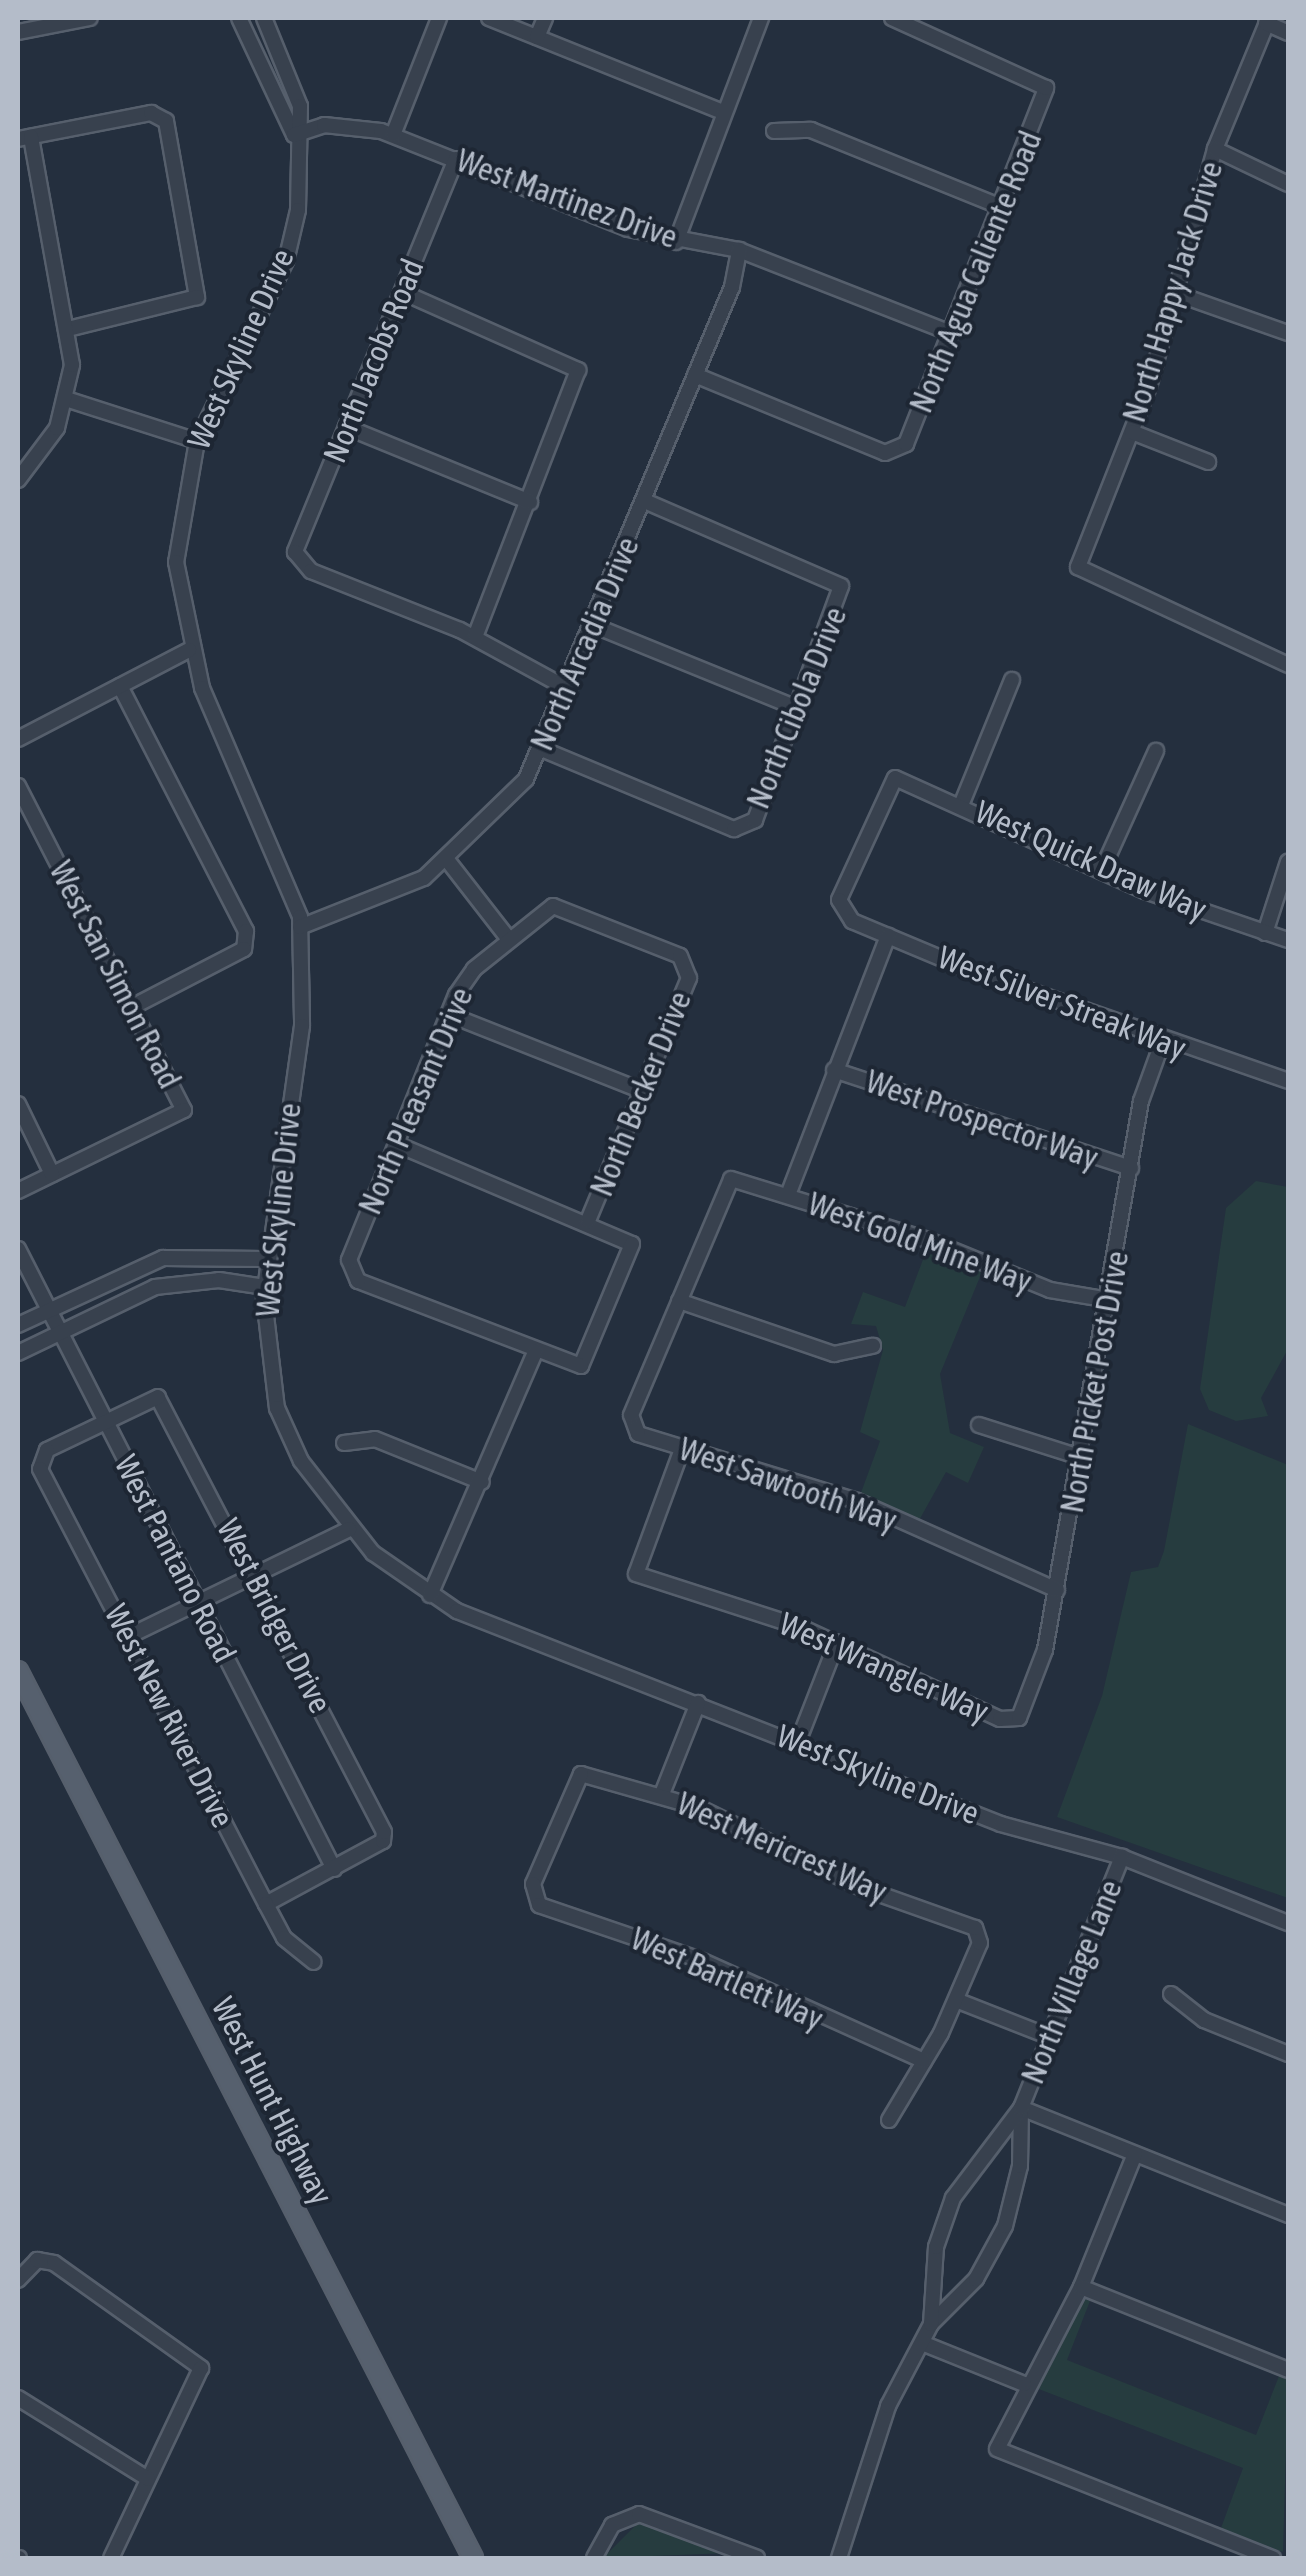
<!DOCTYPE html>
<style>
body{margin:0}
#map{position:relative;width:1306px;height:2576px;overflow:hidden;background:#242f3e;font-family:"Asap Condensed",sans-serif}
div>[style]{position:absolute}
.green>*{inset:0;background:#263c3f}
.roads{filter:drop-shadow(2px 0 #565f6c) drop-shadow(-2px 0 #565f6c) drop-shadow(0 2px #565f6c) drop-shadow(0 -2px #565f6c)}
.minor>*{height:14px;margin:-7px;padding:0 7px;transform-origin:7px;border-radius:7px;background:#38414e}
.major>*{height:18px;margin:-9px;padding:0 9px;transform-origin:9px;border-radius:9px;background:#56606e}
span{translate:-50% -50%;white-space:nowrap;text-align:center;line-height:1.15;-webkit-text-stroke:8px #1d2633;paint-order:stroke}
.street-label{font-size:32px;color:#b4bcc9}
.frame{position:absolute;inset:0;border:20px solid #b4bcc9;pointer-events:none}
</style>
<div id="map">
<div class="green">
<i style="clip-path:polygon(1256px 1181px,1288px 1187px,1288px 1349px,1261px 1398px,1268px 1416px,1236px 1421px,1209px 1410px,1200px 1389px,1226px 1208px)"></i>
<i style="clip-path:polygon(927px 1249px,982px 1272px,940px 1374px,950px 1433px,984px 1447px,968px 1483px,946px 1472px,917px 1524px,859px 1498px,880px 1441px,860px 1432px,883px 1350px,876px 1326px,851px 1324px,863px 1292px,905px 1307px)"></i>
<i style="clip-path:polygon(1188px 1424px,1288px 1465px,1288px 1898px,1057px 1817px,1102px 1696px,1131px 1572px,1158px 1567px,1164px 1551px)"></i>
<i style="clip-path:polygon(1082px 2298px,1090px 2301px,1067px 2360px,1256px 2435px,1279px 2376px,1288px 2380px,1283px 2552px,1221px 2528px,1243px 2468px,1031px 2386px)"></i>
<i style="clip-path:polygon(639px 2522px,658px 2523px,729px 2553px,603px 2558px)"></i>
</div>
<div class="roads">
<div class="minor">
<i style="left:239px;top:18px;width:129px;rotate:64.8deg"></i>
<i style="left:264px;top:18px;width:95px;rotate:67.8deg"></i>
<i style="left:300px;top:106px;width:104px;rotate:91.1deg"></i>
<i style="left:298px;top:210px;width:52px;rotate:103.2deg"></i>
<i style="left:286px;top:261px;width:201px;rotate:116.3deg"></i>
<i style="left:197px;top:441px;width:123px;rotate:99.8deg"></i>
<i style="left:176px;top:562px;width:129px;rotate:78.3deg"></i>
<i style="left:202px;top:688px;width:249px;rotate:66.8deg"></i>
<i style="left:300px;top:917px;width:109px;rotate:88.9deg"></i>
<i style="left:302px;top:1026px;width:275px;rotate:98deg"></i>
<i style="left:264px;top:1298px;width:111px;rotate:83.3deg"></i>
<i style="left:277px;top:1408px;width:58px;rotate:65.6deg"></i>
<i style="left:301px;top:1461px;width:117px;rotate:52deg"></i>
<i style="left:373px;top:1553px;width:102px;rotate:34.6deg"></i>
<i style="left:457px;top:1611px;width:584px;rotate:21.38deg"></i>
<i style="left:1001px;top:1824px;width:125px;rotate:15.3deg"></i>
<i style="left:1122px;top:1857px;width:179px;rotate:21.7deg"></i>
<i style="left:489px;top:18px;width:252px;rotate:21.9deg"></i>
<i style="left:1269px;top:18px;width:142px;rotate:112.4deg"></i>
<i style="left:1215px;top:149px;width:244px;rotate:105.5deg"></i>
<i style="left:1150px;top:384px;width:197px;rotate:111.5deg"></i>
<i style="left:1078px;top:567px;width:232px;rotate:25deg"></i>
<i style="left:1266px;top:23px;width:24px;rotate:24deg"></i>
<i style="left:18px;top:32px;width:73px;rotate:-11deg"></i>
<i style="left:537px;top:37px;width:21px;rotate:-67deg"></i>
<i style="left:774px;top:131px;width:37px;rotate:-2deg"></i>
<i style="left:811px;top:130px;width:206px;rotate:22deg"></i>
<i style="left:294px;top:135px;width:32px;rotate:-18deg"></i>
<i style="left:324px;top:125px;width:57px;rotate:6deg"></i>
<i style="left:381px;top:131px;width:266px;rotate:21.6deg"></i>
<i style="left:628px;top:229px;width:113px;rotate:10.7deg"></i>
<i style="left:739px;top:250px;width:228px;rotate:21.4deg"></i>
<i style="left:393px;top:135px;width:126px;rotate:-68.5deg"></i>
<i style="left:18px;top:139px;width:136px;rotate:-11.1deg"></i>
<i style="left:151px;top:113px;width:17px;rotate:28deg"></i>
<i style="left:166px;top:121px;width:179px;rotate:80deg"></i>
<i style="left:197px;top:297px;width:133px;rotate:166.1deg"></i>
<i style="left:1215px;top:149px;width:81px;rotate:25.6deg"></i>
<i style="left:456px;top:159px;width:425px;rotate:112.3deg"></i>
<i style="left:295px;top:552px;width:25px;rotate:50deg"></i>
<i style="left:311px;top:571px;width:160px;rotate:21.6deg"></i>
<i style="left:460px;top:630px;width:125px;rotate:28.6deg"></i>
<i style="left:676px;top:242px;width:240px;rotate:-69.2deg"></i>
<i style="left:402px;top:292px;width:193px;rotate:23.9deg"></i>
<i style="left:578px;top:370px;width:286px;rotate:111.1deg"></i>
<i style="left:1177px;top:294px;width:118px;rotate:19.4deg"></i>
<i style="left:695px;top:375px;width:205px;rotate:22.3deg"></i>
<i style="left:885px;top:453px;width:23px;rotate:-23deg"></i>
<i style="left:906px;top:444px;width:383px;rotate:-68.5deg"></i>
<i style="left:1046px;top:88px;width:169px;rotate:-155.6deg"></i>
<i style="left:66px;top:399px;width:138px;rotate:17.8deg"></i>
<i style="left:346px;top:427px;width:199px;rotate:22.2deg"></i>
<i style="left:1132px;top:432px;width:82px;rotate:21.5deg"></i>
<i style="left:18px;top:480px;width:65px;rotate:-53.1deg"></i>
<i style="left:57px;top:428px;width:65px;rotate:-76.6deg"></i>
<i style="left:72px;top:365px;width:232px;rotate:-100.2deg"></i>
<i style="left:595px;top:626px;width:220px;rotate:22.1deg"></i>
<i style="left:120px;top:686px;width:276px;rotate:62.8deg"></i>
<i style="left:246px;top:931px;width:18px;rotate:96deg"></i>
<i style="left:244px;top:949px;width:126px;rotate:152.6deg"></i>
<i style="left:18px;top:739px;width:193px;rotate:-27.5deg"></i>
<i style="left:544px;top:750px;width:206px;rotate:22.6deg"></i>
<i style="left:734px;top:829px;width:23px;rotate:-23deg"></i>
<i style="left:755px;top:820px;width:249px;rotate:-69.8deg"></i>
<i style="left:841px;top:586px;width:214px;rotate:-156.6deg"></i>
<i style="left:18px;top:786px;width:364px;rotate:62.9deg"></i>
<i style="left:184px;top:1110px;width:185px;rotate:154deg"></i>
<i style="left:962px;top:803px;width:133px;rotate:-67.9deg"></i>
<i style="left:448px;top:861px;width:98px;rotate:52.1deg"></i>
<i style="left:1102px;top:870px;width:131px;rotate:-65.6deg"></i>
<i style="left:300px;top:927px;width:133px;rotate:-21.6deg"></i>
<i style="left:424px;top:878px;width:142px;rotate:-44.1deg"></i>
<i style="left:526px;top:779px;width:533px;rotate:-67.28deg"></i>
<i style="left:732px;top:287px;width:38px;rotate:-79deg"></i>
<i style="left:1265px;top:933px;width:75px;rotate:-72.1deg"></i>
<i style="left:1288px;top:940px;width:151px;rotate:-161.1deg"></i>
<i style="left:1145px;top:891px;width:274px;rotate:-155.7deg"></i>
<i style="left:895px;top:778px;width:134px;rotate:114.7deg"></i>
<i style="left:839px;top:900px;width:25px;rotate:58deg"></i>
<i style="left:852px;top:921px;width:125px;rotate:22.7deg"></i>
<i style="left:967px;top:969px;width:340px;rotate:19.2deg"></i>
<i style="left:448px;top:1014px;width:209px;rotate:21.6deg"></i>
<i style="left:834px;top:1070px;width:313px;rotate:18.3deg"></i>
<i style="left:18px;top:1104px;width:78px;rotate:64.1deg"></i>
<i style="left:396px;top:1144px;width:256px;rotate:23deg"></i>
<i style="left:632px;top:1244px;width:132px;rotate:112.7deg"></i>
<i style="left:581px;top:1366px;width:239px;rotate:-159.1deg"></i>
<i style="left:358px;top:1281px;width:23px;rotate:-113deg"></i>
<i style="left:349px;top:1260px;width:125px;rotate:-67.9deg"></i>
<i style="left:396px;top:1144px;width:161px;rotate:-68.1deg"></i>
<i style="left:456px;top:995px;width:32px;rotate:-55deg"></i>
<i style="left:474px;top:969px;width:101px;rotate:-38.6deg"></i>
<i style="left:553px;top:906px;width:136px;rotate:21.5deg"></i>
<i style="left:680px;top:956px;width:24px;rotate:68deg"></i>
<i style="left:689px;top:978px;width:263px;rotate:112.6deg"></i>
<i style="left:788px;top:1195px;width:278px;rotate:-68.9deg"></i>
<i style="left:18px;top:1249px;width:696px;rotate:62.99deg"></i>
<i style="left:679px;top:1301px;width:164px;rotate:18.9deg"></i>
<i style="left:834px;top:1354px;width:40px;rotate:-12deg"></i>
<i style="left:18px;top:1325px;width:160px;rotate:-24.8deg"></i>
<i style="left:163px;top:1258px;width:106px;rotate:0.5deg"></i>
<i style="left:18px;top:1353px;width:152px;rotate:-25.7deg"></i>
<i style="left:155px;top:1287px;width:64px;rotate:-6.2deg"></i>
<i style="left:219px;top:1280px;width:47px;rotate:8.7deg"></i>
<i style="left:979px;top:1425px;width:109px;rotate:17.6deg"></i>
<i style="left:344px;top:1443px;width:31px;rotate:-7deg"></i>
<i style="left:375px;top:1439px;width:115px;rotate:21.9deg"></i>
<i style="left:682px;top:1449px;width:133px;rotate:110.2deg"></i>
<i style="left:636px;top:1574px;width:176px;rotate:17.9deg"></i>
<i style="left:803px;top:1628px;width:217px;rotate:24.8deg"></i>
<i style="left:1000px;top:1719px;width:19px;rotate:-3deg"></i>
<i style="left:1019px;top:1718px;width:73px;rotate:-69.1deg"></i>
<i style="left:1045px;top:1650px;width:557px;rotate:-80.08deg"></i>
<i style="left:1141px;top:1101px;width:62px;rotate:-70.1deg"></i>
<i style="left:1057px;top:1590px;width:219px;rotate:-156deg"></i>
<i style="left:857px;top:1501px;width:229px;rotate:-163deg"></i>
<i style="left:638px;top:1434px;width:20px;rotate:-110deg"></i>
<i style="left:631px;top:1415px;width:256px;rotate:-67deg"></i>
<i style="left:731px;top:1179px;width:206px;rotate:17.2deg"></i>
<i style="left:928px;top:1240px;width:132px;rotate:22.3deg"></i>
<i style="left:1050px;top:1290px;width:61px;rotate:9.5deg"></i>
<i style="left:430px;top:1595px;width:265px;rotate:-66.6deg"></i>
<i style="left:127px;top:1637px;width:247px;rotate:-25.9deg"></i>
<i style="left:798px;top:1742px;width:107px;rotate:-68.7deg"></i>
<i style="left:662px;top:1794px;width:98px;rotate:-68.4deg"></i>
<i style="left:266px;top:1904px;width:133px;rotate:-28.3deg"></i>
<i style="left:383px;top:1841px;width:9px;rotate:-84deg"></i>
<i style="left:384px;top:1832px;width:490px;rotate:-117.5deg"></i>
<i style="left:158px;top:1397px;width:123px;rotate:154.5deg"></i>
<i style="left:47px;top:1450px;width:20px;rotate:110deg"></i>
<i style="left:40px;top:1469px;width:353px;rotate:62.5deg"></i>
<i style="left:203px;top:1782px;width:137px;rotate:62.7deg"></i>
<i style="left:266px;top:1904px;width:38px;rotate:62deg"></i>
<i style="left:284px;top:1938px;width:38px;rotate:39deg"></i>
<i style="left:1171px;top:1994px;width:42px;rotate:38.2deg"></i>
<i style="left:1204px;top:2020px;width:91px;rotate:22deg"></i>
<i style="left:956px;top:2000px;width:101px;rotate:21.5deg"></i>
<i style="left:1021px;top:2108px;width:288px;rotate:21.8deg"></i>
<i style="left:889px;top:2120px;width:101px;rotate:-59.1deg"></i>
<i style="left:941px;top:2033px;width:98px;rotate:-66.6deg"></i>
<i style="left:980px;top:1943px;width:16px;rotate:-108deg"></i>
<i style="left:975px;top:1928px;width:120px;rotate:-160.5deg"></i>
<i style="left:862px;top:1888px;width:181px;rotate:-153.7deg"></i>
<i style="left:700px;top:1808px;width:124px;rotate:-164.1deg"></i>
<i style="left:581px;top:1774px;width:120px;rotate:113.6deg"></i>
<i style="left:533px;top:1884px;width:22px;rotate:74deg"></i>
<i style="left:539px;top:1905px;width:168px;rotate:18.8deg"></i>
<i style="left:698px;top:1959px;width:248px;rotate:24.3deg"></i>
<i style="left:1135px;top:2154px;width:144px;rotate:112.1deg"></i>
<i style="left:1081px;top:2287px;width:182px;rotate:117.4deg"></i>
<i style="left:997px;top:2449px;width:297px;rotate:21.6deg"></i>
<i style="left:18px;top:2280px;width:28px;rotate:-46deg"></i>
<i style="left:37px;top:2260px;width:17px;rotate:10deg"></i>
<i style="left:54px;top:2263px;width:181px;rotate:35.5deg"></i>
<i style="left:201px;top:2368px;width:210px;rotate:115.3deg"></i>
<i style="left:1081px;top:2287px;width:223px;rotate:21.8deg"></i>
<i style="left:931px;top:2324px;width:64px;rotate:-45deg"></i>
<i style="left:976px;top:2279px;width:60px;rotate:-61.3deg"></i>
<i style="left:1005px;top:2226px;width:62px;rotate:-76deg"></i>
<i style="left:1020px;top:2166px;width:58px;rotate:-89deg"></i>
<i style="left:922px;top:2343px;width:110px;rotate:21.9deg"></i>
<i style="left:18px;top:2398px;width:153px;rotate:31.9deg"></i>
<i style="left:18px;top:2558px;width:1px"></i>
<i style="left:594px;top:2558px;width:38px;rotate:-61deg"></i>
<i style="left:612px;top:2525px;width:29px;rotate:-22deg"></i>
<i style="left:639px;top:2514px;width:126px;rotate:20.4deg"></i>
<i style="left:839px;top:2558px;width:160px;rotate:-72.1deg"></i>
<i style="left:888px;top:2406px;width:93px;rotate:-62.3deg"></i>
<i style="left:931px;top:2324px;width:77px;rotate:-86.3deg"></i>
<i style="left:936px;top:2247px;width:52px;rotate:-70.9deg"></i>
<i style="left:953px;top:2198px;width:113px;rotate:-52.9deg"></i>
<i style="left:1021px;top:2108px;width:271px;rotate:-68.1deg"></i>
</div>
<div class="major">
<i style="left:18px;top:1671px;width:997px;rotate:62.84deg"></i>
</div>
</div>
<div class="street-label">
<span style="left:567px;top:199px;rotate:20deg">West Martinez Drive</span>
<span style="left:976px;top:272px;rotate:-68deg">North Agua Caliente Road</span>
<span style="left:1173px;top:292px;rotate:-73deg">North Happy Jack Drive</span>
<span style="left:241px;top:349px;rotate:-66deg">West Skyline Drive</span>
<span style="left:374px;top:361px;rotate:-68deg">North Jacobs Road</span>
<span style="left:585px;top:644px;rotate:-67deg">North Arcadia Drive</span>
<span style="left:797px;top:708px;rotate:-68deg">North Cibola Drive</span>
<span style="left:1091px;top:861px;rotate:24deg">West Quick Draw Way</span>
<span style="left:115px;top:975px;rotate:63deg">West San Simon Road</span>
<span style="left:1062px;top:1003px;rotate:21deg">West Silver Streak Way</span>
<span style="left:641px;top:1094px;rotate:-68deg">North Becker Drive</span>
<span style="left:416px;top:1101px;rotate:-67deg">North Pleasant Drive</span>
<span style="left:982px;top:1120px;rotate:19deg">West Prospector Way</span>
<span style="left:279px;top:1210px;rotate:-84deg">West Skyline Drive</span>
<span style="left:920px;top:1243px;rotate:20deg">West Gold Mine Way</span>
<span style="left:1095px;top:1382px;rotate:-80deg">North Picket Post Drive</span>
<span style="left:788px;top:1485px;rotate:19deg">West Sawtooth Way</span>
<span style="left:175px;top:1559px;rotate:63deg">West Pantano Road</span>
<span style="left:274px;top:1616px;rotate:63deg">West Bridger Drive</span>
<span style="left:884px;top:1668px;rotate:24deg">West Wrangler Way</span>
<span style="left:169px;top:1716px;rotate:63deg">West New River Drive</span>
<span style="left:878px;top:1775px;rotate:22deg">West Skyline Drive</span>
<span style="left:782px;top:1848px;rotate:24deg">West Mericrest Way</span>
<span style="left:727px;top:1979px;rotate:24deg">West Bartlett Way</span>
<span style="left:1072px;top:1982px;rotate:-68deg">North Village Lane</span>
<span style="left:272px;top:2101px;rotate:63deg">West Hunt Highway</span>
</div>
<div class="frame"></div>
</div>
